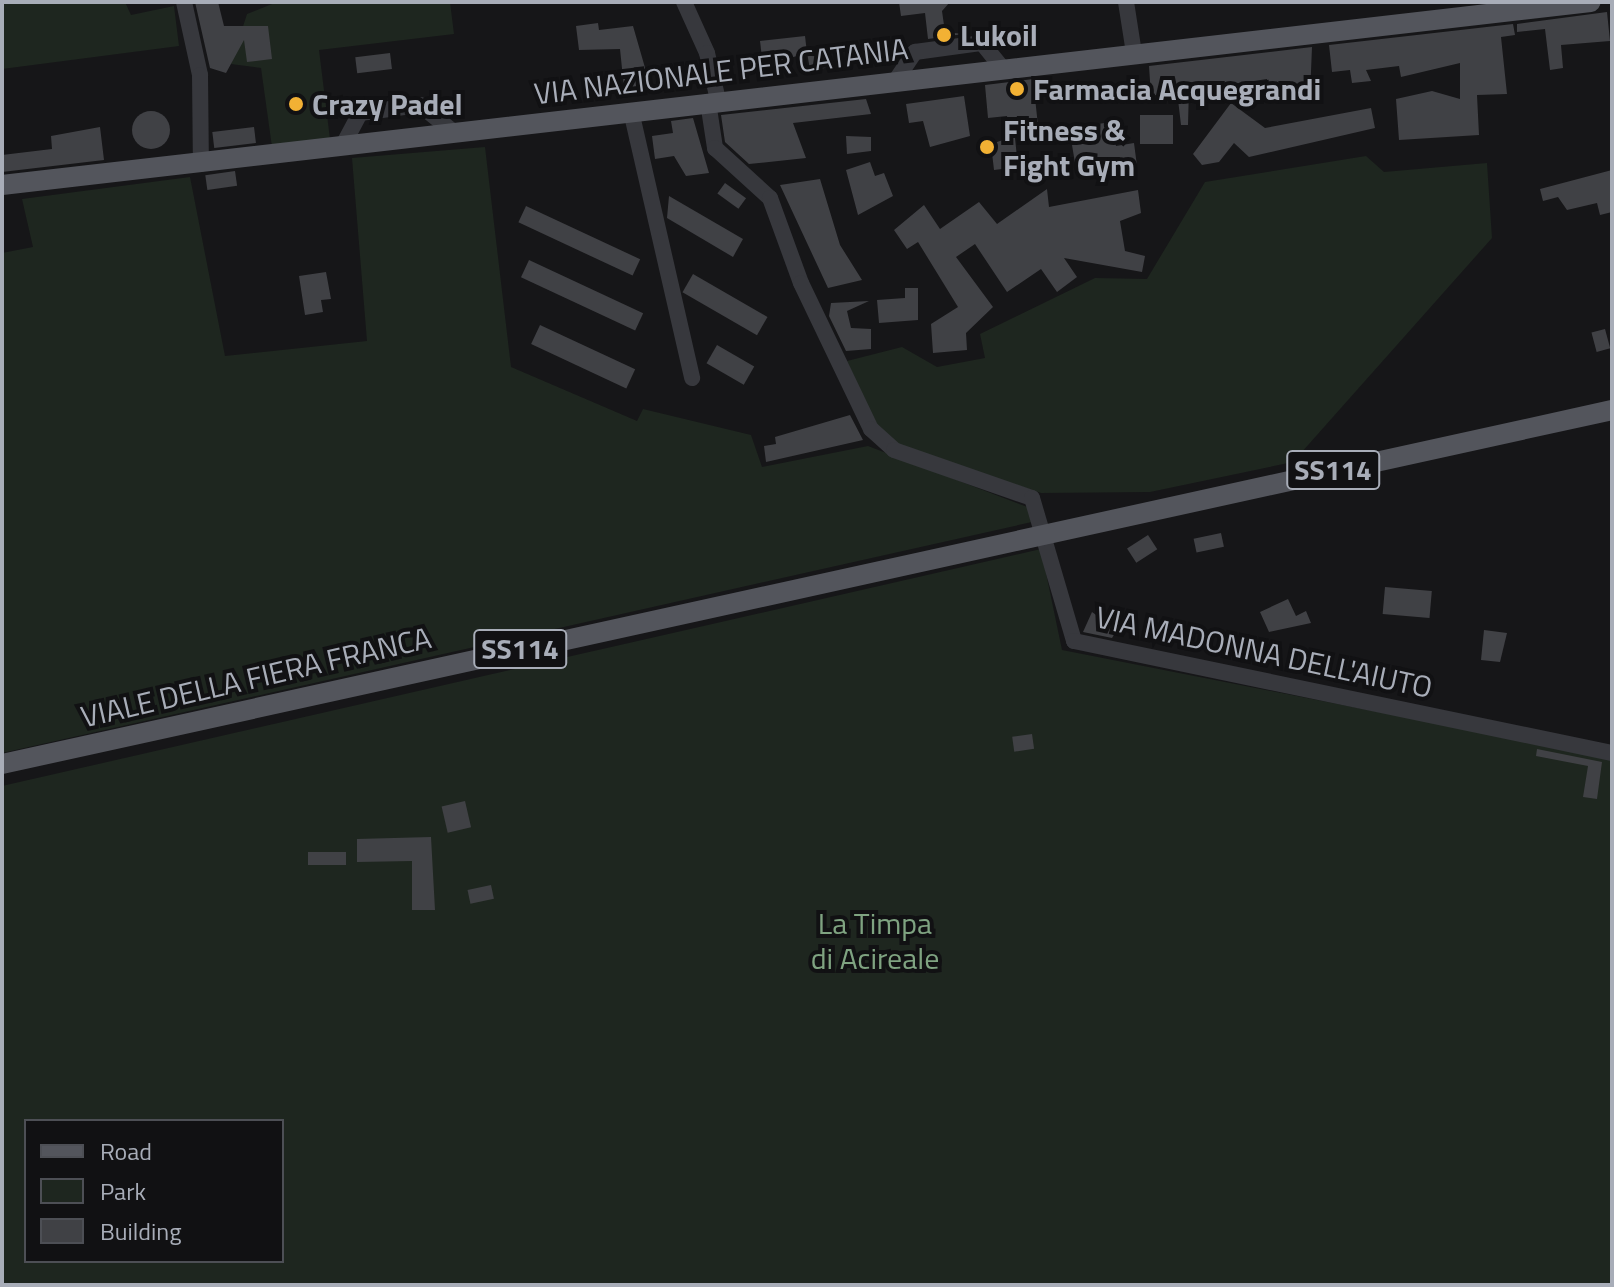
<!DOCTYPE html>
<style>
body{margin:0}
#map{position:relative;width:1614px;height:1287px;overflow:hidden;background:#161618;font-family:"Titillium Web",sans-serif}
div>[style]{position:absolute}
.green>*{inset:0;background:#1e261f}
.building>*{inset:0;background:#404145;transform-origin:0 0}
.round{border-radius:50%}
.minor>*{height:16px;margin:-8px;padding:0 8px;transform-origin:8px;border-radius:8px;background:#37383d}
.major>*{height:20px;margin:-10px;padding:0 10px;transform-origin:10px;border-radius:10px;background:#53555c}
.dots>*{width:22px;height:22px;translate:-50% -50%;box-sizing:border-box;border:4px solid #111113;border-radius:50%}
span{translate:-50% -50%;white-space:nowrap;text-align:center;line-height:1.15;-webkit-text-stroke:8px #111113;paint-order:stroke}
.shield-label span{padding:2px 6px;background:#111113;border:2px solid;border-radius:6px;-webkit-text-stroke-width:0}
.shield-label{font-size:28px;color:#a8adb8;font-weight:700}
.poi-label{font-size:30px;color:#a8adb8;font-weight:700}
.left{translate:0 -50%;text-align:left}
.street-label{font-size:30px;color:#a8adb8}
.park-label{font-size:30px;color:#7fa381}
.frame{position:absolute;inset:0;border:4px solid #a8adb8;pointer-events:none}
.legend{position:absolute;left:24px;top:1119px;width:260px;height:144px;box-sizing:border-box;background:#111113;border:2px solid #4d4f55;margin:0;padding:10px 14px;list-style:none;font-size:24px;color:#a8adb8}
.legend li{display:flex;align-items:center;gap:16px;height:40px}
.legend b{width:40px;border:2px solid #4d4f55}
</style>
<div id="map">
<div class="green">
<i style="clip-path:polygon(2px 2px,125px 2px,131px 15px,174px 6px,179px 46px,2px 69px)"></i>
<i style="clip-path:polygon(277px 2px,450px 2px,454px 34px,319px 50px,330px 139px,272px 147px,261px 68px,231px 64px,247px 14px)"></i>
<i style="clip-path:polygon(485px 147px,511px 367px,637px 421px,643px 409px,751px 435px,762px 467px,868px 446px,1030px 508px,1032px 522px,2px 753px,2px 253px,33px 247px,22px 199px,190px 177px,225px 356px,367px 341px,352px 158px)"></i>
<i style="clip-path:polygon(1366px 156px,1384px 172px,1487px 163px,1492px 238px,1293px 462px,1150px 492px,1041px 493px,898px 446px,876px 425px,847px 361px,902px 347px,937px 367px,985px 358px,980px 334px,1095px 278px,1147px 279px,1205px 182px)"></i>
<i style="clip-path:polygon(evenodd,1041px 549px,1062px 650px,1612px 758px,1612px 1285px,2px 1285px,2px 786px,1041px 549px,26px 1121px,282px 1121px,282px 1261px,26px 1261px,26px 1121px)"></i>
</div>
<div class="building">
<i style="clip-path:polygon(195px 2px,218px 2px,224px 26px,268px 26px,272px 59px,247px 62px,244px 40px,226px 73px,210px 68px)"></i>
<i style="clip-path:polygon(899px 2px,950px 2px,942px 11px,945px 32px,963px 34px,928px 39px,925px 13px,901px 16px)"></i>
<i style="clip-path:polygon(1607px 12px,1610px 41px,1561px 45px,1563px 68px,1550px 70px,1545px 29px,1517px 32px,1517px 24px)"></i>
<i style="clip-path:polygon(598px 23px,599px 30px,633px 26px,650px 85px,624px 88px,620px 49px,579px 50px,576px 26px)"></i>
<i style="clip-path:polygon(1513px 24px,1515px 35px,1501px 37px,1507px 94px,1477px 95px,1479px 135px,1399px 140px,1396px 99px,1432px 91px,1460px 99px,1460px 63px,1401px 77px,1399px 66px,1366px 70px,1371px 81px,1352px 83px,1350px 70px,1332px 72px,1329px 45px)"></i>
<i style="clip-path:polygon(805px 36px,807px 53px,763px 66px,760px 41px)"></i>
<i style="clip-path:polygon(1312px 47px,1310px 96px,1269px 96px,1267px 79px,1228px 85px,1231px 102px,1210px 87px,1189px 88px,1188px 125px,1181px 125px,1177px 91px,1151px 96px,1149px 66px)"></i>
<i style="left:823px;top:51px;width:17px;height:16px;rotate:80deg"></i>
<i style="left:390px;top:53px;width:16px;height:35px;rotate:83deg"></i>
<i style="clip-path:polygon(1033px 79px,1039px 135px,1015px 138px,1018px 167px,994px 170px,991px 144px,1009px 138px,1007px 116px,988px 118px,985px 85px)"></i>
<i style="clip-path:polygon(964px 96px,970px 136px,930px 147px,923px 121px,909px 123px,906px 104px)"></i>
<i style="clip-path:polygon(866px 99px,871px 114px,793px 123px,806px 158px,749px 164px,725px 142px,721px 115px)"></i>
<i style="clip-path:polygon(1231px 103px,1265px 128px,1371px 108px,1375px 128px,1249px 157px,1234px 143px,1219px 162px,1202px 165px,1193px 154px)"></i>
<i class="round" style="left:132px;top:111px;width:38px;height:38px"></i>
<i style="left:1173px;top:115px;width:29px;height:33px;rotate:90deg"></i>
<i style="clip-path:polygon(693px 118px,709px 173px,686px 176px,674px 156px,655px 159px,652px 136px,673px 133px,671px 121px)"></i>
<i style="clip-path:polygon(1112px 122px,1116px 146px,1134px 143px,1137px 166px,1077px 175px,1072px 145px,1093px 142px,1090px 125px)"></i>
<i style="clip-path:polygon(100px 127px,104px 160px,2px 172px,2px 155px,52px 149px,51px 136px)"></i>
<i style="left:254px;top:127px;width:16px;height:42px;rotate:83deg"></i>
<i style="clip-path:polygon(846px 136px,871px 137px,871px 151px,847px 154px)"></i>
<i style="clip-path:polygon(870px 162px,875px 176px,884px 173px,893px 196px,858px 215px,846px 170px)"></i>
<i style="clip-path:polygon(1612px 170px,1612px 212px,1600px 215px,1597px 203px,1567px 210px,1558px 197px,1543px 201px,1540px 189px)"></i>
<i style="left:235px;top:171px;width:15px;height:30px;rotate:82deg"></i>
<i style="clip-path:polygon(820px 179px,840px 245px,862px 280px,828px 288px,780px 185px)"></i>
<i style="left:725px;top:183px;width:26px;height:13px;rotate:36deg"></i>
<i style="clip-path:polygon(1047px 189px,1049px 207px,1138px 190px,1141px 213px,1120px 221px,1125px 251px,1145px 256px,1142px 272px,1064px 258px,1077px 277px,1057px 292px,1041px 269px,1007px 292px,975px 244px,956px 257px,993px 307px,966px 333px,967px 350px,933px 353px,931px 324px,958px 307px,918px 242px,907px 249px,894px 230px,924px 205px,940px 229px,979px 202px,997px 224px)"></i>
<i style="clip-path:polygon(669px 196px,743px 239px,733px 257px,667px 218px)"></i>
<i style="left:526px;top:206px;width:126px;height:18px;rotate:25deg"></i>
<i style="left:529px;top:260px;width:126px;height:19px;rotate:25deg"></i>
<i style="clip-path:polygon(326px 272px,331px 299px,321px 300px,323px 312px,305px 315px,299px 276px)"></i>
<i style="left:693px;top:274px;width:86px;height:21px;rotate:30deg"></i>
<i style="clip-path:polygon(905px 288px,918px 288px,918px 320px,879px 323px,877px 300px,905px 298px)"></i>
<i style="clip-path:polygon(869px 301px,847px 311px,851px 328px,871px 329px,871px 349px,846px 351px,829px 316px,831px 303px)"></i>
<i style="left:540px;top:325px;width:105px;height:21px;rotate:25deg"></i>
<i style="left:1605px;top:329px;width:20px;height:14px;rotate:75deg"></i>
<i style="left:717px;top:345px;width:43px;height:21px;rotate:30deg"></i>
<i style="clip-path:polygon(850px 415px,863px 440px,766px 462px,764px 446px,776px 444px,775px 437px)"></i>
<i style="left:1221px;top:533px;width:14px;height:28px;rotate:78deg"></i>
<i style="left:1148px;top:535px;width:17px;height:25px;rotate:57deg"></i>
<i style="left:1385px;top:587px;width:47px;height:27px;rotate:5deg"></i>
<i style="clip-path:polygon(1288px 599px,1296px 616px,1306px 611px,1311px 623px,1269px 632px,1260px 612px)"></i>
<i style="clip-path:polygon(1092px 612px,1117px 630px,1112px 638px,1083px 632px)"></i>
<i style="clip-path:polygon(1484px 630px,1507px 633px,1500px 662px,1481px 660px)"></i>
<i style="left:1032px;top:734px;width:15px;height:20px;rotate:82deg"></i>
<i style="clip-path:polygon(1537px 749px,1602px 762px,1597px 799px,1583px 797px,1588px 766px,1536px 756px)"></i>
<i style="left:465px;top:801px;width:27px;height:24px;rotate:77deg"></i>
<i style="clip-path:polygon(431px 837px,435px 910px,412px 910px,412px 861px,357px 862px,357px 839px)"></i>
<i style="left:346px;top:852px;width:13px;height:38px;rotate:90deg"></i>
<i style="left:491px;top:885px;width:14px;height:24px;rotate:78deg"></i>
</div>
<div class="minor">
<i style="left:184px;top:2px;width:75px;rotate:77.6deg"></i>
<i style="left:200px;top:75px;width:89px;rotate:89.4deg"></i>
<i style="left:684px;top:2px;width:56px;rotate:65.7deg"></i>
<i style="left:707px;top:53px;width:48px;rotate:76.8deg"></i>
<i style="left:1126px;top:2px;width:52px;rotate:81.1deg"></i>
<i style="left:896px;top:80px;width:34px;rotate:-56deg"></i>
<i style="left:915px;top:52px;width:68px;rotate:-7.7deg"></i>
<i style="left:982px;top:43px;width:32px;rotate:51deg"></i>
<i style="left:708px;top:102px;width:47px;rotate:81.3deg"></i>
<i style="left:715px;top:148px;width:74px;rotate:42.3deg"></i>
<i style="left:770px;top:198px;width:90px;rotate:70deg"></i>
<i style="left:801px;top:283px;width:162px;rotate:64.4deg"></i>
<i style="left:871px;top:429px;width:31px;rotate:42deg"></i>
<i style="left:894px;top:450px;width:146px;rotate:19.2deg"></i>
<i style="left:1032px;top:498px;width:149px;rotate:73.6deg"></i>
<i style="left:1074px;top:641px;width:550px;rotate:11.76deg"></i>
<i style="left:631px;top:111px;width:274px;rotate:77.1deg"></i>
<i style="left:342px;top:147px;width:38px;rotate:-62deg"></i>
<i style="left:360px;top:113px;width:61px;rotate:-7.6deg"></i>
<i style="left:420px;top:105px;width:45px;rotate:38.7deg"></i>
</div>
<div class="major">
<i style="left:2px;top:185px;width:1599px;rotate:-6.57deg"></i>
<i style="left:2px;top:764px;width:1648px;rotate:-12.4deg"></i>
</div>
<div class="dots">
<i style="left:944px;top:35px;background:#f2b134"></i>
<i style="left:1017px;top:89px;background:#f2b134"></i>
<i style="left:296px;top:104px;background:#f2b134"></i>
<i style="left:987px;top:147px;background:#f2b134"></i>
</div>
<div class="shield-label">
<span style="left:1333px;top:470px">SS114</span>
<span style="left:520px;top:649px">SS114</span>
</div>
<div class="poi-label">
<span class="left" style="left:960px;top:35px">Lukoil</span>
<span class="left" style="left:1033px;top:89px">Farmacia Acquegrandi</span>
<span class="left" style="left:312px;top:104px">Crazy Padel</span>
<span class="left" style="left:1003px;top:147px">Fitness &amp;<br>Fight Gym</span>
</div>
<div class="street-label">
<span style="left:721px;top:71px;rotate:-7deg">VIA NAZIONALE PER CATANIA</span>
<span style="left:1264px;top:652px;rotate:12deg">VIA MADONNA DELL'AIUTO</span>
<span style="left:256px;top:677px;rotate:-13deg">VIALE DELLA FIERA FRANCA</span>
</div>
<div class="park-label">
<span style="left:875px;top:940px">La Timpa<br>di Acireale</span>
</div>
<div class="frame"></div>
<ul class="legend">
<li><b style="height:10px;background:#53555c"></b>Road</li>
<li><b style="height:22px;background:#1e261f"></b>Park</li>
<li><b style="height:22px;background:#404145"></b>Building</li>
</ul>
</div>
